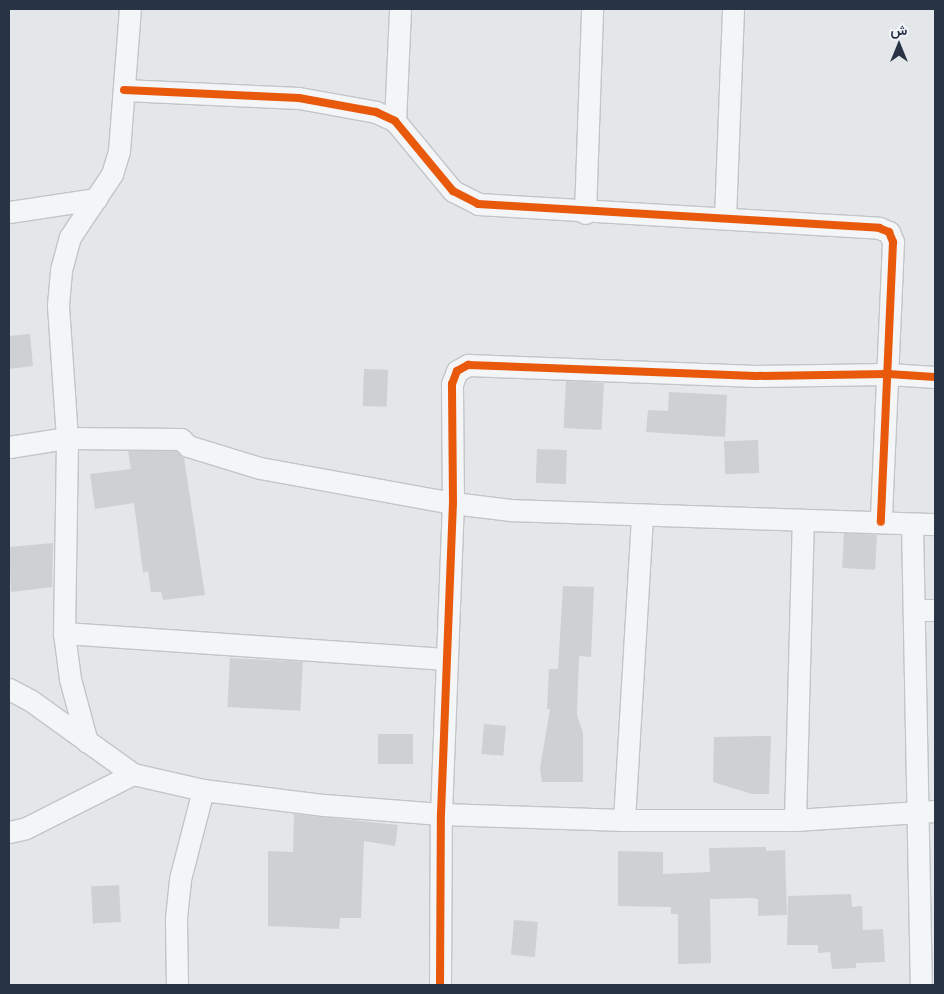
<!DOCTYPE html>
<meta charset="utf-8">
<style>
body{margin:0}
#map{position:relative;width:944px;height:994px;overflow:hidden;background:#e4e7ea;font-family:Poppins,Vazirmatn,sans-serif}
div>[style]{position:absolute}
.building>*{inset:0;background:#ced0d3;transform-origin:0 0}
.roads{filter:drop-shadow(1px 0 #c2c5c8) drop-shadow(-1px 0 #c2c5c8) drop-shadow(0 1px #c2c5c8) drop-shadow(0 -1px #c2c5c8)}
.street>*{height:21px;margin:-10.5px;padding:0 10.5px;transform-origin:10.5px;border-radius:10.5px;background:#f3f5f6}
.cycleway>*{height:8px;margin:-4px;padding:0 4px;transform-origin:4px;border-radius:4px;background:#e8590c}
span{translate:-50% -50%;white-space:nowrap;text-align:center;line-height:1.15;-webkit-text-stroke:4.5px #f2f5f9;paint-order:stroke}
.frame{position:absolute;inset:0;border:10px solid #283446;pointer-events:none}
.north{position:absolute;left:874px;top:20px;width:50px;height:50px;-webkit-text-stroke:4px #f2f5f9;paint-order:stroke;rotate:0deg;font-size:14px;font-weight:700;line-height:20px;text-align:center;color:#283446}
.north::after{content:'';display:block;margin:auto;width:18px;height:22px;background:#283446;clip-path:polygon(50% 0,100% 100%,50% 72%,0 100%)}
</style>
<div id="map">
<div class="building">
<i style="clip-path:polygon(30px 334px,33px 366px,9px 369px,9px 336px)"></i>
<i style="left:364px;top:369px;width:24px;height:37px;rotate:2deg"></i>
<i style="left:566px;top:381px;width:38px;height:47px;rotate:3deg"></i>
<i style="clip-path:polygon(669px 392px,727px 395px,725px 437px,646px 432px,648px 410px,668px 411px)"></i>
<i style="left:758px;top:440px;width:33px;height:34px;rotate:88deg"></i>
<i style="left:537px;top:449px;width:30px;height:34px;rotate:2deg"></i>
<i style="clip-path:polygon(128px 451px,176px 451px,184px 458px,205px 595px,163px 600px,161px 592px,151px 592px,148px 571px,143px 573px,134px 503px,95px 509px,90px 474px,131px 469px)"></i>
<i style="left:844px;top:533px;width:33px;height:35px;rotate:3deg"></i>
<i style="clip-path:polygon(53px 543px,52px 587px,11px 592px,9px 547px)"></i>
<i style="clip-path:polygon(563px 586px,594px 587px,591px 657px,579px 656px,577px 715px,583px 733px,583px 782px,542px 782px,540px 768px,550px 709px,547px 709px,549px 669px,558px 669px)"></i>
<i style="left:230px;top:658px;width:73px;height:49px;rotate:3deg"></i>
<i style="left:484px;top:724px;width:22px;height:30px;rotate:5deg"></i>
<i style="left:378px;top:734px;width:35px;height:30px"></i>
<i style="clip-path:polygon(771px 736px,769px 794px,752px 794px,713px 782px,714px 737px)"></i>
<i style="clip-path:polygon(294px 814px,398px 825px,395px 846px,364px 841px,361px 918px,340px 918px,339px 929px,268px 926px,268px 851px,293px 852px)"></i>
<i style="clip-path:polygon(766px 847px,766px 851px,785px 850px,787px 915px,758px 916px,758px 899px,752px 898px,710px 899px,711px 963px,678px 964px,678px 914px,671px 914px,671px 907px,618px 906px,618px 851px,663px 852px,663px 874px,710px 872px,709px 848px)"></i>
<i style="left:119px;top:885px;width:37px;height:28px;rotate:87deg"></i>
<i style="clip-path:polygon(851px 894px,852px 907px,862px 906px,863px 930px,883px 929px,885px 962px,856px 963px,856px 968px,832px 969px,830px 952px,818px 953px,818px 945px,787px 945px,788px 896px)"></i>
<i style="left:514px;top:920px;width:24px;height:35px;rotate:5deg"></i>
</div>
<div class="roads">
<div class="street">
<i style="left:124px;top:90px;width:175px;rotate:2.6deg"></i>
<i style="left:299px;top:98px;width:78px;rotate:10.3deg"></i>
<i style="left:376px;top:112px;width:21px;rotate:25deg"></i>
<i style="left:395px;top:121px;width:91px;rotate:50.4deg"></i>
<i style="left:453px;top:191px;width:28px;rotate:27deg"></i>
<i style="left:478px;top:204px;width:402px;rotate:3.4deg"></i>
<i style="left:879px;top:228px;width:11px;rotate:22deg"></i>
<i style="left:889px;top:232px;width:11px;rotate:68deg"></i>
<i style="left:893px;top:242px;width:280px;rotate:92.5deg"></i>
<i style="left:395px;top:121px;width:112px;rotate:-87.4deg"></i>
<i style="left:9px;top:212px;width:88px;rotate:-8.5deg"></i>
<i style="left:585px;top:213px;width:204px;rotate:-88deg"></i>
<i style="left:725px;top:218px;width:209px;rotate:-87.8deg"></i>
<i style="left:9px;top:447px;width:59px;rotate:-8.8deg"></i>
<i style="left:67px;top:438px;width:114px;rotate:0.5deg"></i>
<i style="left:181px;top:439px;width:10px;rotate:45deg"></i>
<i style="left:188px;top:446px;width:75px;rotate:17deg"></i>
<i style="left:260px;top:468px;width:196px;rotate:10.3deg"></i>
<i style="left:453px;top:503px;width:58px;rotate:6.9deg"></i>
<i style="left:511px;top:510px;width:424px;rotate:1.9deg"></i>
<i style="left:912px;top:524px;width:461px;rotate:88.9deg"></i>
<i style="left:914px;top:610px;width:21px"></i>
<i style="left:64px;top:633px;width:383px;rotate:3.9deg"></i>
<i style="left:9px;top:689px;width:24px;rotate:28deg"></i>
<i style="left:30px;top:700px;width:127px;rotate:35.7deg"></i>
<i style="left:133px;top:774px;width:72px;rotate:12.9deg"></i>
<i style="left:203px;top:790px;width:122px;rotate:7.1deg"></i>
<i style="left:324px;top:805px;width:117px;rotate:4.4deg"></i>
<i style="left:441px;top:814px;width:183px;rotate:1.9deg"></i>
<i style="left:624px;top:820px;width:171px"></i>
<i style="left:795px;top:820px;width:140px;rotate:-3.7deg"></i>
<i style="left:87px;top:742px;width:65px;rotate:-105.1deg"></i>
<i style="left:70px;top:679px;width:46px;rotate:-97.4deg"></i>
<i style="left:64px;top:633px;width:195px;rotate:-89.1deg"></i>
<i style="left:67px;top:438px;width:133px;rotate:-93.9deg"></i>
<i style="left:58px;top:305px;width:35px;rotate:-85deg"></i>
<i style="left:61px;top:270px;width:34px;rotate:-75deg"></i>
<i style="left:70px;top:237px;width:76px;rotate:-56.3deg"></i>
<i style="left:112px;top:174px;width:24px;rotate:-73deg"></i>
<i style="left:119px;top:151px;width:142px;rotate:-85.6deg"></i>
<i style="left:624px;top:820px;width:306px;rotate:-86.6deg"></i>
<i style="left:795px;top:820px;width:300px;rotate:-88.5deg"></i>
<i style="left:9px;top:832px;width:17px;rotate:-13deg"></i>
<i style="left:26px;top:828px;width:120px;rotate:-26.8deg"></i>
<i style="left:177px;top:985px;width:67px;rotate:-90.9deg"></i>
<i style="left:176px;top:918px;width:39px;rotate:-84deg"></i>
<i style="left:180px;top:879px;width:92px;rotate:-75.5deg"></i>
<i style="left:440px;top:985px;width:171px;rotate:-89.7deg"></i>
<i style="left:441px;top:814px;width:311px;rotate:-87.8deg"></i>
<i style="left:453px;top:503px;width:119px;rotate:-90.5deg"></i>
<i style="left:452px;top:384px;width:14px;rotate:-69deg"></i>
<i style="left:457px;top:371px;width:13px;rotate:-29deg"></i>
<i style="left:468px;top:365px;width:288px;rotate:2.2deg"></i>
<i style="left:756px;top:376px;width:132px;rotate:-0.9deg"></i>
<i style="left:888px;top:374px;width:47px;rotate:3.7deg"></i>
</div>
</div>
<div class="cycleway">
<i style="left:124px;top:90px;width:175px;rotate:2.6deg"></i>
<i style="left:299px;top:98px;width:78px;rotate:10.3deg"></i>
<i style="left:376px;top:112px;width:21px;rotate:25deg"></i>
<i style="left:395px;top:121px;width:91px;rotate:50.4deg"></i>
<i style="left:453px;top:191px;width:28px;rotate:27deg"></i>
<i style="left:478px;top:204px;width:402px;rotate:3.4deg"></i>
<i style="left:879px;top:228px;width:11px;rotate:22deg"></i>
<i style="left:889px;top:232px;width:11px;rotate:68deg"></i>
<i style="left:893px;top:242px;width:280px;rotate:92.5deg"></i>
<i style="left:440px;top:985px;width:171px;rotate:-89.7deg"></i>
<i style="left:441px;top:814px;width:311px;rotate:-87.8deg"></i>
<i style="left:453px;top:503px;width:119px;rotate:-90.5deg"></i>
<i style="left:452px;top:384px;width:14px;rotate:-69deg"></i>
<i style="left:457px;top:371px;width:13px;rotate:-29deg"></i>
<i style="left:468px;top:365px;width:288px;rotate:2.2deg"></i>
<i style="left:756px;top:376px;width:132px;rotate:-0.9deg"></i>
<i style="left:888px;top:374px;width:47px;rotate:3.7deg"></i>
</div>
<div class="frame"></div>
<div class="north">ش</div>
</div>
